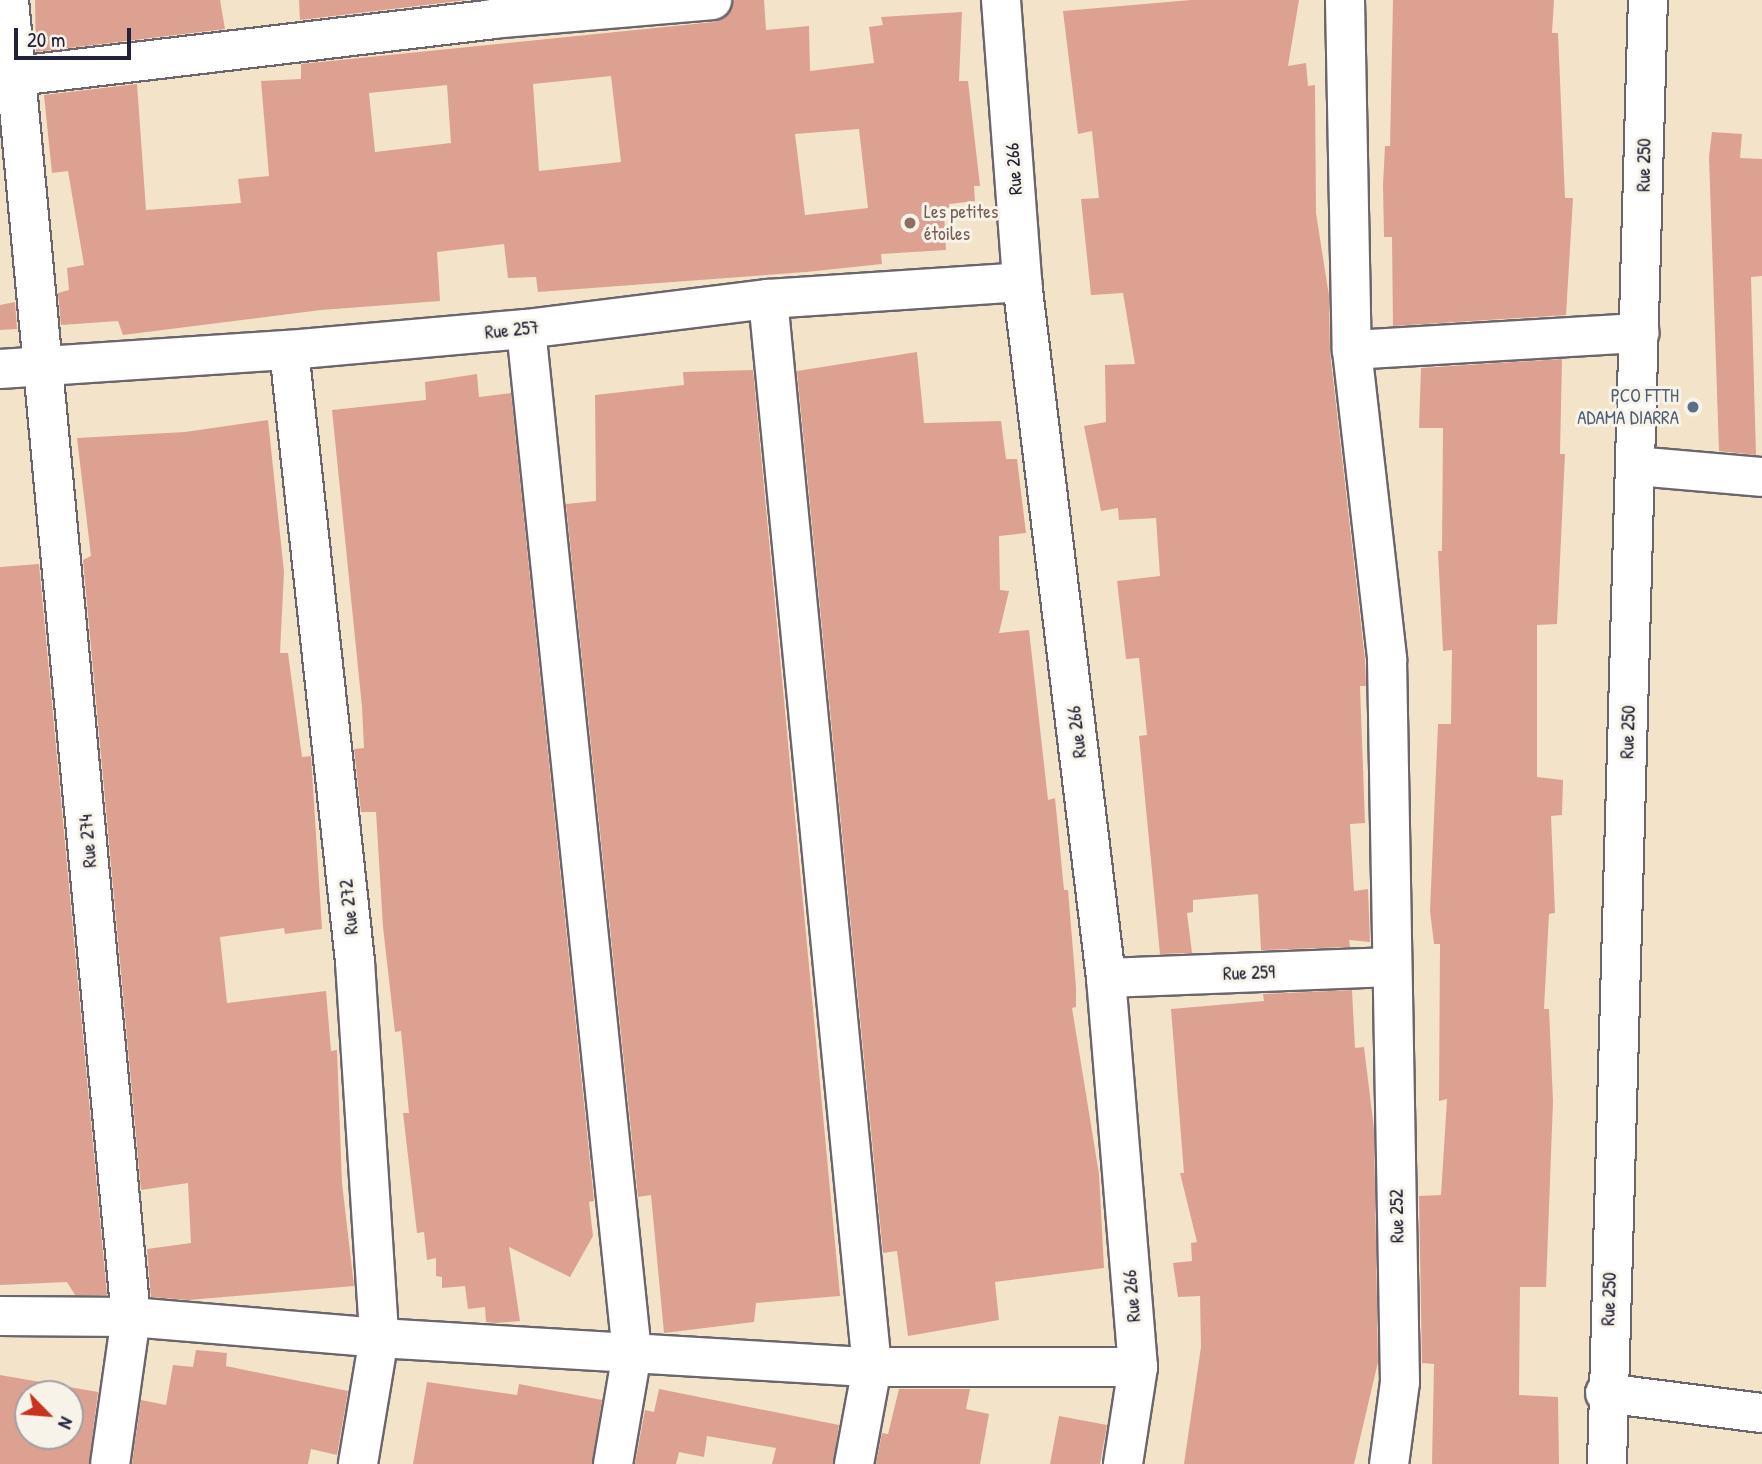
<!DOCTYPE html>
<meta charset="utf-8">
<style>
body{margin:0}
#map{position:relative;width:1762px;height:1464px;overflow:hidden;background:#f3e3c9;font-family:"Patrick Hand",sans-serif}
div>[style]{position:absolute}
.building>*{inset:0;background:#dda192}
.roads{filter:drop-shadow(2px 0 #6b666d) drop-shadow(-2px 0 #6b666d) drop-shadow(0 2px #6b666d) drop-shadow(0 -2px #6b666d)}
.minor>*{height:38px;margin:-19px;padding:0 19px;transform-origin:19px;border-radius:19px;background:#fff}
.tertiary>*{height:38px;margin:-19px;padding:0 19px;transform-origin:19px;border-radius:19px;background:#fff}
.dots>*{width:19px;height:19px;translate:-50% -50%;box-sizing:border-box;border:4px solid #f7f3e8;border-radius:50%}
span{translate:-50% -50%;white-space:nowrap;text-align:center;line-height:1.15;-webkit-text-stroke:6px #f7f3e8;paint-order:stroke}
.street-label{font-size:19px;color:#22223b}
.education-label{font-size:19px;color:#785e54}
.left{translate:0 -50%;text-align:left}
.service-label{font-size:19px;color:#4e5e75}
.right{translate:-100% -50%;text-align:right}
.north{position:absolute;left:14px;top:1380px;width:70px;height:70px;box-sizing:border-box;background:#f7f3e8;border:2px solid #a29fa3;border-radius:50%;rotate:115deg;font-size:19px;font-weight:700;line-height:28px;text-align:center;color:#22223b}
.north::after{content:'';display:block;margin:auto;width:24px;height:32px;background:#c8321e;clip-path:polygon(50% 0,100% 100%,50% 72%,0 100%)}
.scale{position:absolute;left:14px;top:28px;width:117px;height:32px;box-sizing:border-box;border:4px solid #22223b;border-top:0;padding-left:9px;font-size:21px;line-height:24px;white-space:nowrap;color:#22223b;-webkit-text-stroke:5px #f7f3e8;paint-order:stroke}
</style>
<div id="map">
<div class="building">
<i style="clip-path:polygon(35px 0,220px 0,225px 29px,36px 52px)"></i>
<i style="clip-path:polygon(299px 0,467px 0,300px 20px)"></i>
<i style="clip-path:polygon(evenodd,734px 0,764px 0,766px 30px,809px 26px,810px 71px,874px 63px,869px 27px,883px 25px,881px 17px,962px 12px,959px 81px,968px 81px,980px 186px,974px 186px,975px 201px,949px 204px,950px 213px,944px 213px,946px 250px,881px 254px,882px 264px,806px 272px,538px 292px,536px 277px,508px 278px,504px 244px,437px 252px,440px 301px,321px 310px,123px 335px,118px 321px,61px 325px,58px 293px,69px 290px,67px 268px,84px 265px,68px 171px,52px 173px,44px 95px,137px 84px,146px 210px,241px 203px,238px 179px,269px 176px,261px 81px,301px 79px,301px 64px,714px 22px,725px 17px,734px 0,611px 76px,621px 162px,539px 171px,533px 84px,611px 76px,734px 0,447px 85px,451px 143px,375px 152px,369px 93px,447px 85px,734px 0,859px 129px,868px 208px,805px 215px,795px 134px,859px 129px)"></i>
<i style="clip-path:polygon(1191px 0,1299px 0,1288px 66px,1306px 63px,1308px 86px,1315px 85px,1316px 213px,1329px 296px,1330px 352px,1365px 660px,1366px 686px,1360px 686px,1365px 823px,1350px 824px,1354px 891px,1368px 889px,1370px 942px,1349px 940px,1350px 947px,1261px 950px,1258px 894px,1193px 900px,1193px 912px,1187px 913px,1192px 953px,1160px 954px,1139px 736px,1147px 735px,1139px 658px,1126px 659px,1117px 581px,1160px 576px,1156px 518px,1119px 520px,1118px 508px,1101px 511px,1084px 426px,1106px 422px,1105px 365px,1135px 364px,1123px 293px,1091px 295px,1081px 199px,1099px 198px,1092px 131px,1078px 134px,1063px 11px)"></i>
<i style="clip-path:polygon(1393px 0,1554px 0,1552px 33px,1558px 33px,1565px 198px,1573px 198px,1566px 315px,1393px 326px,1392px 237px,1384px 237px,1383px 185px,1385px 146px,1390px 146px)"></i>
<i style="clip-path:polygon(1712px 132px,1742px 134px,1740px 158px,1762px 159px,1762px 276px,1751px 277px,1756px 455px,1719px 451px,1709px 157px)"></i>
<i style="clip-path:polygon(15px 302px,17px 329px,0 330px,0 305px)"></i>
<i style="clip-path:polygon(917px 352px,924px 423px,1001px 421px,1006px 459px,1017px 459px,1026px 533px,999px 536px,1000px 590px,1009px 591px,999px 633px,1029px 630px,1048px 800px,1055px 798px,1064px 890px,1068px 890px,1076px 987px,1076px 1007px,1072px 1008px,1099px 1174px,1104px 1268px,995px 1282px,999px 1320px,908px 1336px,897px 1251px,883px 1253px,797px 371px)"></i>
<i style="clip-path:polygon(1562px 359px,1560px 454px,1565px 454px,1557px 624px,1537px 625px,1537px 777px,1563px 780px,1562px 815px,1551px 816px,1555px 913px,1549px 914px,1544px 1009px,1549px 1009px,1553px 1101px,1546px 1287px,1520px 1287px,1519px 1395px,1558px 1397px,1559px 1464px,1432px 1464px,1434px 1364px,1422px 1363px,1419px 1196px,1441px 1195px,1447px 1099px,1439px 1101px,1440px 944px,1434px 944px,1430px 911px,1438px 724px,1451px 724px,1452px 650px,1443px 651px,1438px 551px,1442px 551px,1443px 428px,1419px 428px,1421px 368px)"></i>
<i style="clip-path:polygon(753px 370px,840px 1296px,756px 1303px,754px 1322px,664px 1333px,651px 1195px,638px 1197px,566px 504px,596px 501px,595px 395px,684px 385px,683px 372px)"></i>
<i style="clip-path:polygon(477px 374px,479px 397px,511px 393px,594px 1201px,589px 1202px,593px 1236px,570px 1277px,509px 1247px,520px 1321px,497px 1323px,486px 1322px,485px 1307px,468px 1309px,465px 1286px,442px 1288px,442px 1277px,436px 1276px,436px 1258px,427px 1260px,424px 1232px,417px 1233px,403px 1113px,409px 1113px,401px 1031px,395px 1032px,383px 927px,376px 812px,361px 812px,354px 749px,364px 748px,362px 707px,332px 410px,426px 400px,425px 382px)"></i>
<i style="clip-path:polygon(268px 420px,284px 572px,280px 653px,288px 653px,302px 757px,311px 756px,322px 929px,285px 934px,284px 928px,220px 937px,227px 1003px,326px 991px,331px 1051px,337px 1050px,342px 1183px,354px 1286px,189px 1300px,151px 1297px,147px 1249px,191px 1243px,188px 1183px,141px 1190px,83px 560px,91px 556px,77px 438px,185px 432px)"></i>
<i style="clip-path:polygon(39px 564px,107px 1295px,75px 1295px,67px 1282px,0 1285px,0 567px)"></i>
<i style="clip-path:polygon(1352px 990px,1355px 1048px,1364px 1047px,1374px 1129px,1378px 1362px,1354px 1464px,1184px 1464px,1201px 1347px,1200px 1296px,1178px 1297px,1173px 1263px,1192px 1261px,1191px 1243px,1197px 1242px,1180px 1173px,1184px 1173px,1171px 1009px,1264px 1001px,1263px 994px)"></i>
<i style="clip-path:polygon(196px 1350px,227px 1353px,226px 1366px,348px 1391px,337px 1455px,311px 1449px,308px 1464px,132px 1464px,141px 1400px,166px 1405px,173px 1365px,193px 1367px)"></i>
<i style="clip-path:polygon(evenodd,0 1375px,98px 1392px,89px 1464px,0 1464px,0 1375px,28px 1394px,70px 1394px,70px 1436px,28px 1436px,28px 1394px)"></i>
<i style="clip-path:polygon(427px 1382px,517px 1395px,519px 1384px,602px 1400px,592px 1464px,413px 1464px)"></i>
<i style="clip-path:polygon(659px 1389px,839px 1425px,833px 1464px,772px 1464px,776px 1448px,707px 1436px,704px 1457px,679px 1452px,676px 1464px,635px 1464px,645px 1410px,654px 1412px)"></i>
<i style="clip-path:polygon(899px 1389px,970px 1389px,966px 1409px,989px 1414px,980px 1464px,876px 1464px,882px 1433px,888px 1434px)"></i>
<i style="clip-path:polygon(1059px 1416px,1107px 1425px,1100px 1464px,1050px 1464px)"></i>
</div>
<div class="roads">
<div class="minor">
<i style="left:9px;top:0;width:1323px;rotate:84.71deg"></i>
<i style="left:131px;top:1317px;width:148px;rotate:98.1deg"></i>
<i style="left:1001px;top:0;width:283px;rotate:85.7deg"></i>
<i style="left:1022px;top:282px;width:701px;rotate:83.12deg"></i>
<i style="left:1106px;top:978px;width:390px;rotate:85.3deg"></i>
<i style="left:1138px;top:1367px;width:98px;rotate:98.8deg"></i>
<i style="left:1345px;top:0;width:350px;rotate:88.9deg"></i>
<i style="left:1352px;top:350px;width:311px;rotate:83.5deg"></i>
<i style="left:1387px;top:659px;width:723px;rotate:88.97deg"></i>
<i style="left:1400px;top:1382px;width:83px;rotate:97.6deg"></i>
<i style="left:0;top:78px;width:496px;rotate:-6.8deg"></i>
<i style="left:492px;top:19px;width:221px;rotate:-4.9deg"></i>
<i style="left:768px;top:299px;width:1073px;rotate:84.44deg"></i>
<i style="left:872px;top:1367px;width:99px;rotate:100.5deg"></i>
<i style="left:526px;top:329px;width:1029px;rotate:84.09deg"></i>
<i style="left:632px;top:1353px;width:113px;rotate:99.7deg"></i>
<i style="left:289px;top:350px;width:616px;rotate:83.84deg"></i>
<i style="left:355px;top:962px;width:377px;rotate:86.3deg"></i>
<i style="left:379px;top:1338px;width:128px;rotate:99.5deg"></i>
<i style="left:1352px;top:350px;width:288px;rotate:-3.4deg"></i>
<i style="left:0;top:369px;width:290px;rotate:-3.8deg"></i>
<i style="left:289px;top:350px;width:238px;rotate:-5.1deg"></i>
<i style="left:526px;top:329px;width:244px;rotate:-7.1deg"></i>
<i style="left:768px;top:299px;width:255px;rotate:-3.8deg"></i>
<i style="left:1636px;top:466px;width:126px;rotate:5deg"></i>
<i style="left:1106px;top:978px;width:286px;rotate:-2.2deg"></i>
<i style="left:0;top:1316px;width:131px;rotate:0.4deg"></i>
<i style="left:131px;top:1317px;width:249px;rotate:4.8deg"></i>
<i style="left:379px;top:1338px;width:494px;rotate:3.4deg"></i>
<i style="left:872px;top:1367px;width:266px"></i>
<i style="left:1605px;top:1393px;width:158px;rotate:7.3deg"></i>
</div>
<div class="tertiary">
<i style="left:1607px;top:1464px;width:1465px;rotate:-88.4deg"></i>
</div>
</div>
<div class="dots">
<i style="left:910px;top:223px;background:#8d6e63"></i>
<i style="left:1693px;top:407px;background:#5c6f8a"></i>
</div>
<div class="street-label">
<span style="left:1644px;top:165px;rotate:-89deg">Rue 250</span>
<span style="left:1014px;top:169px;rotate:-94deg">Rue 266</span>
<span style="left:512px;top:330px;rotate:-6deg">Rue 257</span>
<span style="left:1077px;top:732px;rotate:-97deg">Rue 266</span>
<span style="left:1628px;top:732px;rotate:-88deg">Rue 250</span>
<span style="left:88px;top:841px;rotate:-95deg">Rue 274</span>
<span style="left:349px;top:907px;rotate:-96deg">Rue 272</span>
<span style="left:1249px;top:973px;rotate:-2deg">Rue 259</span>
<span style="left:1397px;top:1216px;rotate:-91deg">Rue 252</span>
<span style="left:1132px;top:1296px;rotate:-95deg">Rue 266</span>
<span style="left:1609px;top:1299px;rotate:-88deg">Rue 250</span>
</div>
<div class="education-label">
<span class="left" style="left:924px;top:223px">Les petites<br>étoiles</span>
</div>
<div class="service-label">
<span class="right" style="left:1679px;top:407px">PCO FTTH<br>ADAMA DIARRA</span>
</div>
<div class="north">N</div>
<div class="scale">20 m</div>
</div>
